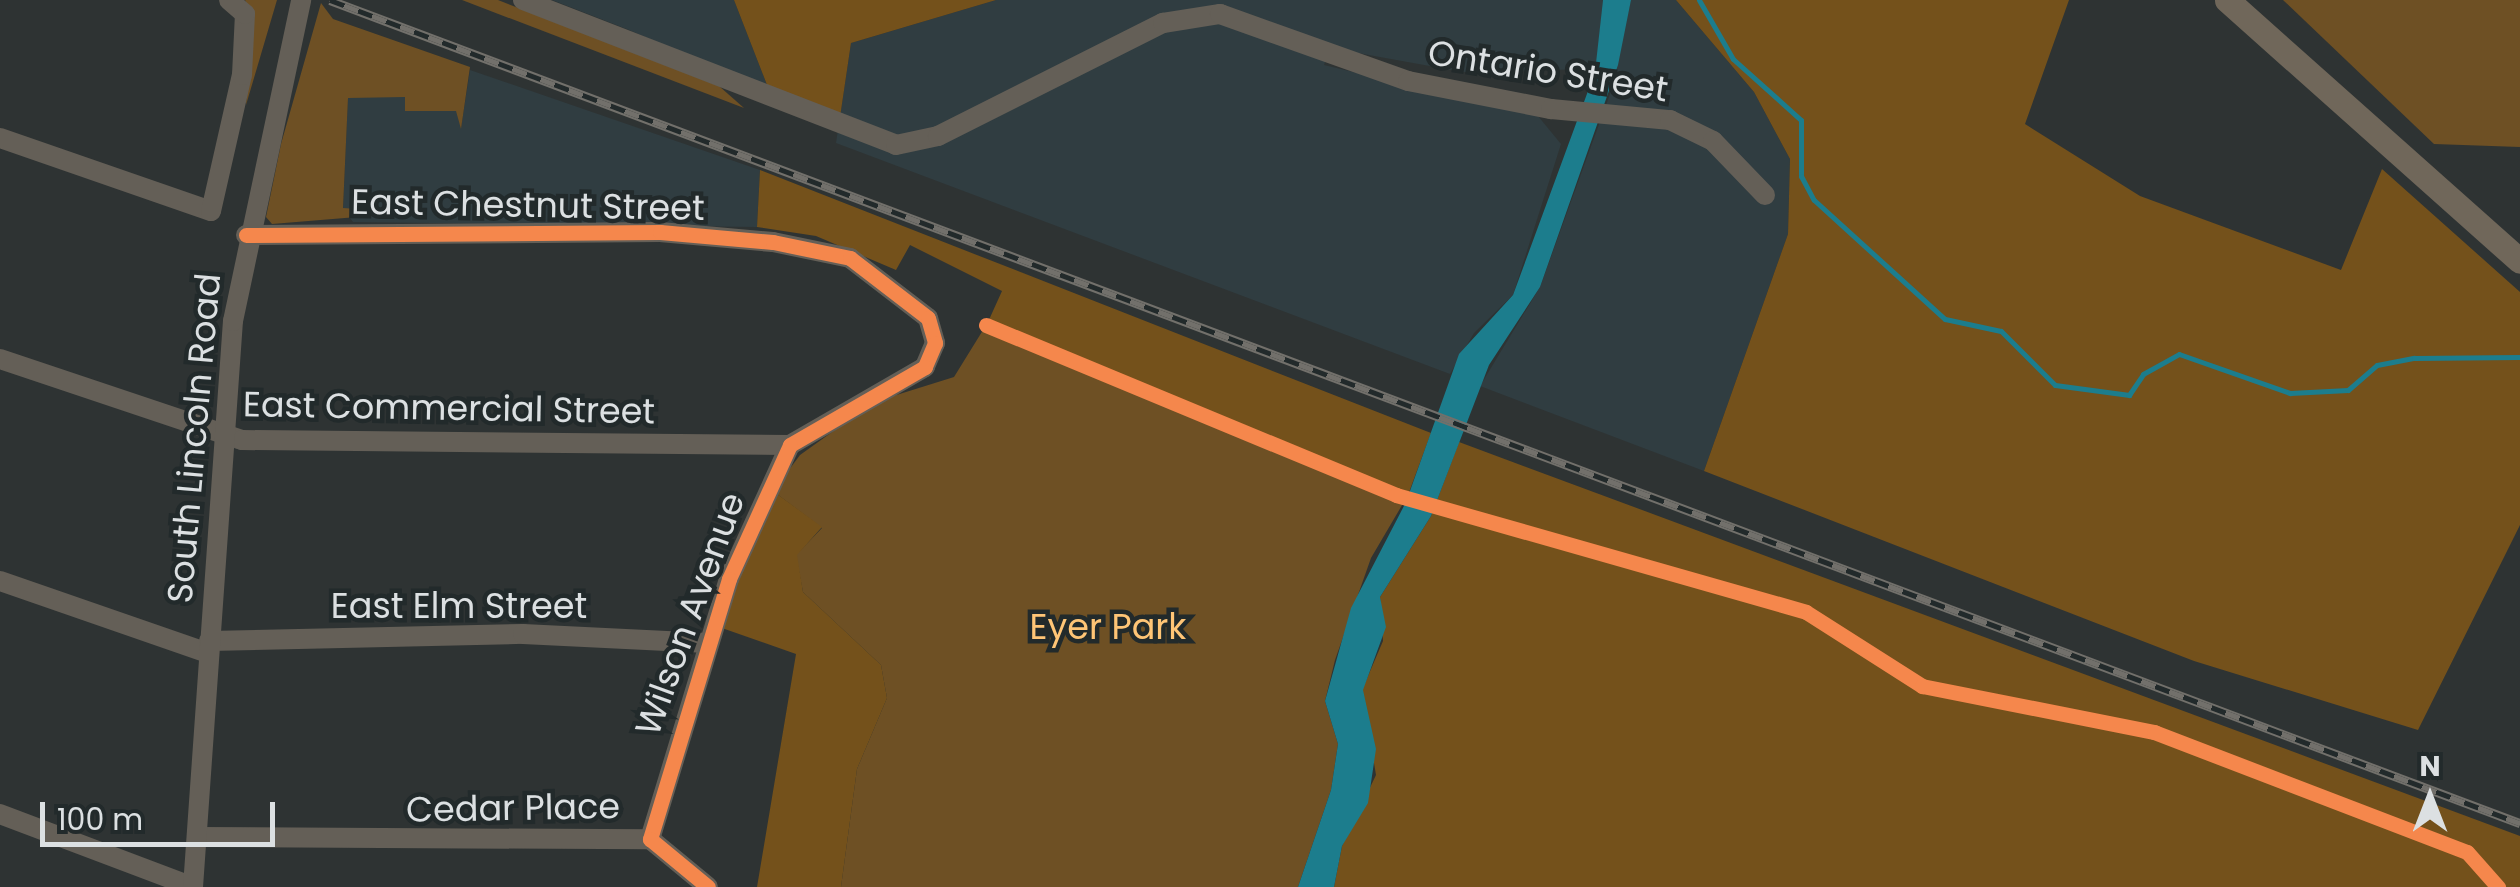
<!DOCTYPE html>
<style>
body{margin:0}
#map{position:relative;width:2520px;height:887px;overflow:hidden;background:#2e3333;font-family:Poppins,sans-serif}
div>[style]{position:absolute}
.built>*{inset:0;background:#303d41}
.green>*{inset:0;background:#6e5024}
.forest>*{inset:0;background:#74511b}
.water>*{inset:0;background:#1c7d8d}
.stream>*{height:5px;margin:-2.5px;padding:0 2.5px;transform-origin:2.5px;border-radius:2.5px;background:#1c7d8d}
.minor>*{height:20px;margin:-10px;padding:0 10px;transform-origin:10px;border-radius:10px;background:#645f57}
.major>*{height:25px;margin:-12.5px;padding:0 12.5px;transform-origin:12.5px;border-radius:12.5px;background:#70675a}
.rail>*{height:9px;margin-top:-4.5px;transform-origin:0;background:repeating-linear-gradient(90deg,#222a2b 0 15px,#72706b 0 30px);box-sizing:border-box;border-block:2px solid #72706b}
.cycleway>*{height:15px;margin:-7.5px;padding:0 7.5px;transform-origin:7.5px;border-radius:7.5px;background:#f5874c}
span{translate:-50% -50%;white-space:nowrap;text-align:center;line-height:1.15;-webkit-text-stroke:9px #222a2b;paint-order:stroke}
.street-label{font-size:35px;color:#dce0e2}
.park-label{font-size:35px;color:#ffc576}
.north{position:absolute;left:2380px;top:747px;width:100px;height:100px;-webkit-text-stroke:8px #222a2b;paint-order:stroke;rotate:0deg;font-size:28px;font-weight:700;line-height:40px;text-align:center;color:#dce0e2}
.north::after{content:'';display:block;margin:auto;width:35px;height:45px;background:#dce0e2;clip-path:polygon(50% 0,100% 100%,50% 72%,0 100%)}
.scale{position:absolute;left:40px;top:802px;width:235px;height:45px;box-sizing:border-box;border:5px solid #dce0e2;border-top:0;padding-left:12px;font-size:30px;line-height:35px;white-space:nowrap;color:#dce0e2;-webkit-text-stroke:8px #222a2b;paint-order:stroke}
</style>
<div id="map">
<div class="built">
<i style="clip-path:polygon(552px 0,734px 0,769px 90px,629px 30px)"></i>
<i style="clip-path:polygon(996px 0,1603px 0,1596px 69px,1463px 72px,1330px 48px,1324px 65px,1538px 116px,1561px 144px,1513px 295px,1474px 333px,1450px 374px,836px 143px,851px 43px)"></i>
<i style="clip-path:polygon(1631px 0,1676px 0,1754px 92px,1790px 159px,1788px 234px,1704px 471px,1480px 386px,1540px 287px,1610px 94px)"></i>
<i style="clip-path:polygon(470px 70px,760px 170px,757px 227px,353px 222px,343px 209px,348px 97px,405px 97px,406px 111px,457px 111px,461px 128px)"></i>
</div>
<div class="green">
<i style="clip-path:polygon(245px 0,277px 0,246px 105px,251px 12px)"></i>
<i style="clip-path:polygon(462px 0,498px 0,719px 86px,744px 108px)"></i>
<i style="clip-path:polygon(2283px 0,2520px 0,2520px 147px,2434px 144px)"></i>
<i style="clip-path:polygon(321px 3px,333px 19px,470px 67px,461px 129px,456px 111px,405px 111px,405px 97px,348px 98px,343px 208px,358px 209px,357px 217px,272px 224px,266px 217px,281px 144px)"></i>
<i style="clip-path:polygon(988px 322px,1408px 495px,1371px 558px,1335px 660px,1325px 701px,1338px 744px,1331px 790px,1298px 887px,841px 887px,857px 769px,887px 698px,881px 665px,803px 592px,796px 555px,822px 528px,773px 491px,800px 455px,874px 402px,954px 377px)"></i>
</div>
<div class="forest">
<i style="clip-path:polygon(734px 0,996px 0,851px 43px,839px 124px,769px 90px)"></i>
<i style="clip-path:polygon(1676px 0,2069px 0,2025px 124px,2140px 196px,2341px 270px,2382px 169px,2520px 292px,2520px 525px,2418px 730px,2194px 661px,1704px 471px,1788px 234px,1790px 159px,1754px 92px)"></i>
<i style="clip-path:polygon(760px 170px,1431px 433px,1408px 495px,988px 322px,1002px 291px,910px 245px,896px 270px,816px 236px,757px 227px)"></i>
<i style="clip-path:polygon(1459px 442px,2520px 836px,2520px 887px,1334px 887px,1342px 846px,1376px 775px,1362px 690px,1383px 641px,1380px 597px,1431px 516px)"></i>
<i style="clip-path:polygon(773px 491px,822px 527px,797px 555px,803px 592px,881px 665px,887px 698px,857px 769px,841px 887px,757px 887px,796px 654px,719px 627px)"></i>
</div>
<div class="water">
<i style="clip-path:polygon(1603px 0,1631px 0,1618px 65px,1540px 287px,1489px 365px,1431px 516px,1380px 597px,1386px 627px,1363px 690px,1376px 749px,1368px 803px,1342px 846px,1334px 887px,1298px 887px,1331px 790px,1338px 744px,1325px 701px,1351px 608px,1406px 502px,1459px 354px,1513px 295px,1595px 72px)"></i>
</div>
<div class="stream">
<i style="left:1699px;top:0;width:68px;rotate:60deg"></i>
<i style="left:1733px;top:59px;width:91px;rotate:41.9deg"></i>
<i style="left:1801px;top:120px;width:56px;rotate:90deg"></i>
<i style="left:1801px;top:176px;width:27px;rotate:62deg"></i>
<i style="left:1814px;top:200px;width:177px;rotate:42.3deg"></i>
<i style="left:1945px;top:319px;width:57px;rotate:12.1deg"></i>
<i style="left:2001px;top:331px;width:76px;rotate:45deg"></i>
<i style="left:2055px;top:385px;width:75px;rotate:7.7deg"></i>
<i style="left:2129px;top:395px;width:25px;rotate:-56deg"></i>
<i style="left:2143px;top:374px;width:41px;rotate:-29.1deg"></i>
<i style="left:2179px;top:354px;width:118px;rotate:19.4deg"></i>
<i style="left:2290px;top:393px;width:58px;rotate:-3deg"></i>
<i style="left:2348px;top:390px;width:38px;rotate:-41deg"></i>
<i style="left:2377px;top:365px;width:38px;rotate:-11deg"></i>
<i style="left:2414px;top:358px;width:106px;rotate:-0.5deg"></i>
</div>
<div class="minor">
<i style="left:523px;top:0;width:400px;rotate:21.2deg"></i>
<i style="left:896px;top:145px;width:43px;rotate:-12.1deg"></i>
<i style="left:938px;top:136px;width:252px;rotate:-26.7deg"></i>
<i style="left:1163px;top:23px;width:58px;rotate:-9deg"></i>
<i style="left:1220px;top:14px;width:200px;rotate:19.6deg"></i>
<i style="left:1408px;top:81px;width:146px;rotate:11.1deg"></i>
<i style="left:1551px;top:109px;width:120px;rotate:5.3deg"></i>
<i style="left:1670px;top:120px;width:48px;rotate:26deg"></i>
<i style="left:1713px;top:141px;width:75px;rotate:46.1deg"></i>
<i style="left:0;top:138px;width:223px;rotate:19.1deg"></i>
<i style="left:211px;top:211px;width:139px;rotate:-77.2deg"></i>
<i style="left:242px;top:75px;width:61px;rotate:-87.2deg"></i>
<i style="left:245px;top:14px;width:21px;rotate:-139deg"></i>
<i style="left:246px;top:235px;width:414px;rotate:-0.4deg"></i>
<i style="left:660px;top:232px;width:113px;rotate:5.1deg"></i>
<i style="left:773px;top:242px;width:79px;rotate:11.7deg"></i>
<i style="left:850px;top:258px;width:98px;rotate:37.6deg"></i>
<i style="left:928px;top:318px;width:26px;rotate:74deg"></i>
<i style="left:935px;top:343px;width:26px;rotate:113deg"></i>
<i style="left:925px;top:367px;width:156px;rotate:150deg"></i>
<i style="left:790px;top:445px;width:147px;rotate:114.5deg"></i>
<i style="left:729px;top:579px;width:272px;rotate:106.9deg"></i>
<i style="left:650px;top:839px;width:75px;rotate:39.6deg"></i>
<i style="left:0;top:359px;width:255px;rotate:18.5deg"></i>
<i style="left:242px;top:440px;width:548px;rotate:0.52deg"></i>
<i style="left:0;top:581px;width:220px;rotate:19.1deg"></i>
<i style="left:209px;top:641px;width:314px;rotate:-1.3deg"></i>
<i style="left:523px;top:634px;width:185px;rotate:2.8deg"></i>
<i style="left:0;top:814px;width:206px;rotate:20.7deg"></i>
<i style="left:198px;top:837px;width:452px;rotate:0.3deg"></i>
<i style="left:193px;top:887px;width:567px;rotate:-85.96deg"></i>
<i style="left:233px;top:321px;width:328px;rotate:-78deg"></i>
</div>
<div class="major">
<i style="left:2227px;top:0;width:392px;rotate:41.7deg"></i>
</div>
<div class="rail">
<i style="left:330px;top:0;width:2340px;rotate:20.6deg"></i>
</div>
<div class="cycleway">
<i style="left:246px;top:235px;width:414px;rotate:-0.4deg"></i>
<i style="left:660px;top:232px;width:113px;rotate:5.1deg"></i>
<i style="left:773px;top:242px;width:79px;rotate:11.7deg"></i>
<i style="left:850px;top:258px;width:98px;rotate:37.6deg"></i>
<i style="left:928px;top:318px;width:26px;rotate:74deg"></i>
<i style="left:935px;top:343px;width:26px;rotate:113deg"></i>
<i style="left:925px;top:367px;width:156px;rotate:150deg"></i>
<i style="left:790px;top:445px;width:147px;rotate:114.5deg"></i>
<i style="left:729px;top:579px;width:272px;rotate:106.9deg"></i>
<i style="left:650px;top:839px;width:75px;rotate:39.6deg"></i>
<i style="left:986px;top:325px;width:444px;rotate:22.5deg"></i>
<i style="left:1396px;top:495px;width:426px;rotate:15.9deg"></i>
<i style="left:1806px;top:612px;width:138px;rotate:32.5deg"></i>
<i style="left:1922px;top:686px;width:237px;rotate:11.2deg"></i>
<i style="left:2154px;top:732px;width:335px;rotate:21deg"></i>
<i style="left:2467px;top:852px;width:47px;rotate:48.5deg"></i>
</div>
<div class="street-label">
<span style="left:1548px;top:71px;rotate:9deg">Ontario Street</span>
<span style="left:528px;top:205px;rotate:1deg">East Chestnut Street</span>
<span style="left:449px;top:408px;rotate:1deg">East Commercial Street</span>
<span style="left:194px;top:438px;rotate:-85deg">South Lincoln Road</span>
<span style="left:459px;top:606px">East Elm Street</span>
<span style="left:690px;top:614px;rotate:-70deg">Wilson Avenue</span>
<span style="left:513px;top:808px;rotate:-1deg">Cedar Place</span>
</div>
<div class="park-label">
<span style="left:1108px;top:627px">Eyer Park</span>
</div>
<div class="north">N</div>
<div class="scale">100 m</div>
</div>
